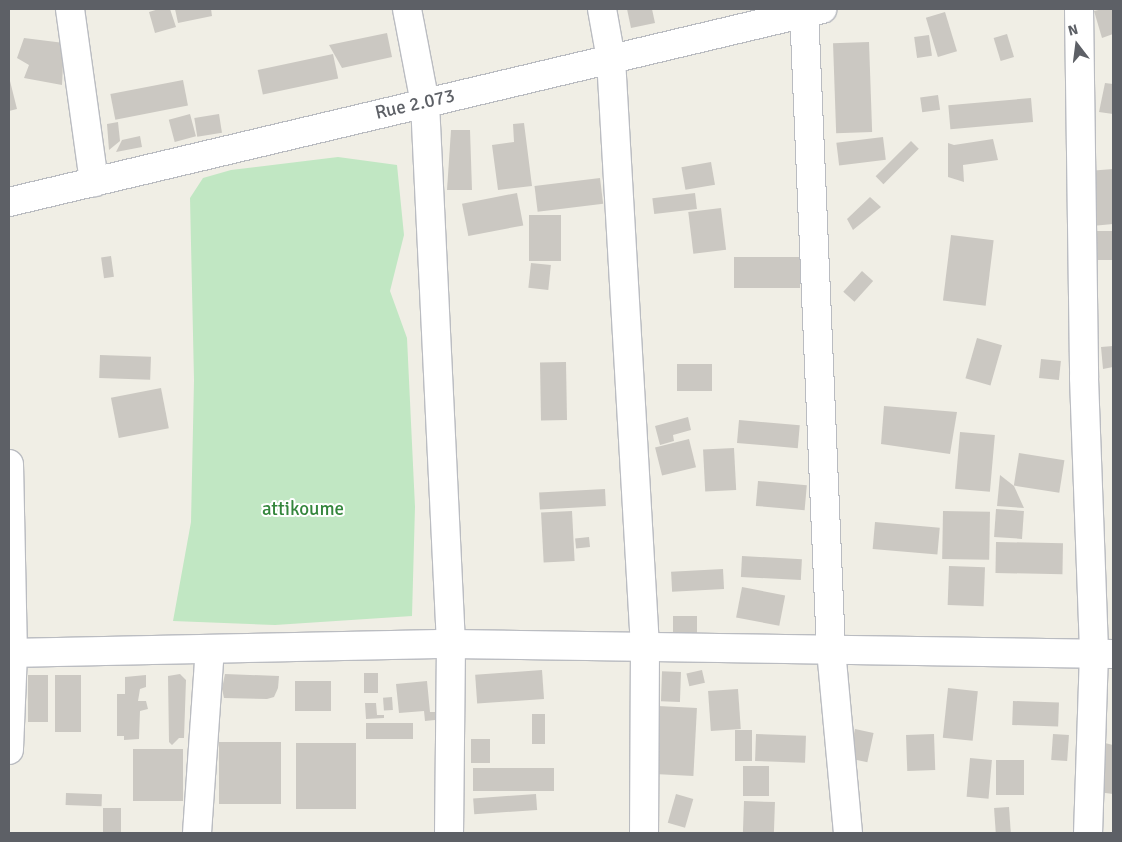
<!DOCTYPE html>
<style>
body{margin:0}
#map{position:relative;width:1122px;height:842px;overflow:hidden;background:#f0eee5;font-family:Signika,sans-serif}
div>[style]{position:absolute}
.green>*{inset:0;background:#c1e7c3}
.building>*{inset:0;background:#cbc8c2;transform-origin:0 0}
.roads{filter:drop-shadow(1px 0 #babcc1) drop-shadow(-1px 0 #babcc1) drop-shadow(0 1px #babcc1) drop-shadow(0 -1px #babcc1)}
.minor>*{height:28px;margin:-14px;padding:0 14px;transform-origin:14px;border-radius:14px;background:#fff}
span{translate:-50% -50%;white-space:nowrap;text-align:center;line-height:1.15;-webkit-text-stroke:4px #fff;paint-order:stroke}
.street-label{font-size:19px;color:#5d6066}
.park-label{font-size:19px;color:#34863c}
.frame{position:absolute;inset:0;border:10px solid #5d6066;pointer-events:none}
.north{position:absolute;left:1052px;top:20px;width:50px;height:50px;-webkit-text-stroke:4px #fff;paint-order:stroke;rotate:345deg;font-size:14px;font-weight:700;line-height:20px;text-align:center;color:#5d6066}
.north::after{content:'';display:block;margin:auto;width:18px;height:22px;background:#5d6066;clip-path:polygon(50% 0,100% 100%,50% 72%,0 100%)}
</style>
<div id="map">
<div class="green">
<i style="clip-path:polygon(338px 157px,397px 165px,404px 235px,390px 291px,407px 338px,415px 507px,412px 616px,275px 625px,173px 621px,191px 522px,194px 380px,190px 198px,203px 178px,231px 170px)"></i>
</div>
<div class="building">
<i style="clip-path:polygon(159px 9px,170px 9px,176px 27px,155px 33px,149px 12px)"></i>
<i style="clip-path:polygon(175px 9px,211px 9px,212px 16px,178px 23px)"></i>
<i style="clip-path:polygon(627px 9px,652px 9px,655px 23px,631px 28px)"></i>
<i style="clip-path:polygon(1103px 9px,1113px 9px,1113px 34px,1102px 38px,1094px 11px)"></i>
<i style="left:945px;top:12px;width:41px;height:20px;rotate:73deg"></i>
<i style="clip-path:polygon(387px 33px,392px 57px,342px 68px,329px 45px)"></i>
<i style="left:1007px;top:34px;width:24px;height:14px;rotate:73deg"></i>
<i style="left:929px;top:35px;width:21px;height:15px;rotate:82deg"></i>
<i style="clip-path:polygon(24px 38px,64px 43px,62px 85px,24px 78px,29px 65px,17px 58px)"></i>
<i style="left:869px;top:42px;width:90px;height:36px;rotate:88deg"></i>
<i style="left:333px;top:54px;width:25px;height:77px;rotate:78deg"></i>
<i style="clip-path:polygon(9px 77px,17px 109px,9px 111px)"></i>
<i style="left:183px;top:80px;width:26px;height:74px;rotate:79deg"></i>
<i style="clip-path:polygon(1105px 83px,1113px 84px,1113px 114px,1099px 112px)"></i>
<i style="left:938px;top:95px;width:15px;height:18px;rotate:82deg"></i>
<i style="left:1031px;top:98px;width:24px;height:83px;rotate:85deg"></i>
<i style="left:190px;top:114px;width:23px;height:22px;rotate:75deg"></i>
<i style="left:219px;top:114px;width:19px;height:25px;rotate:81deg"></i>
<i style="clip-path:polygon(118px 122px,120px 141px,109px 150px,107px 124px)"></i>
<i style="clip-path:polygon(524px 123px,532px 186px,498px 190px,492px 145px,514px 142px,513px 124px)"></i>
<i style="clip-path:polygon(451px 130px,470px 130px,472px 190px,447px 190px)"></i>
<i style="clip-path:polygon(140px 136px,142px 147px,116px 152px,122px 140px)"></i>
<i style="left:883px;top:137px;width:23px;height:47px;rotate:83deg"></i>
<i style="clip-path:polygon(993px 139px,998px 160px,963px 165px,964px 182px,948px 177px,948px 143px,954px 145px)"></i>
<i style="left:911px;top:141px;width:11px;height:50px;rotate:45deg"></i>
<i style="left:711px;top:162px;width:23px;height:30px;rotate:80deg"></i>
<i style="clip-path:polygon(1113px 169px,1113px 224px,1092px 226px,1088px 171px)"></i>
<i style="left:600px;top:178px;width:26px;height:66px;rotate:83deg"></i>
<i style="left:517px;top:193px;width:33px;height:56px;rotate:79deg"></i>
<i style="left:695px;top:193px;width:16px;height:43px;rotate:83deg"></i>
<i style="clip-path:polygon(870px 197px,881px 207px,853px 230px,847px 219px)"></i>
<i style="left:721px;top:208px;width:42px;height:33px;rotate:83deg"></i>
<i style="left:529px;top:215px;width:32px;height:46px"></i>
<i style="left:1113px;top:231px;width:29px;height:18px;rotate:90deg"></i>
<i style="left:951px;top:235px;width:43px;height:66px;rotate:7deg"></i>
<i style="left:111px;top:256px;width:21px;height:10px;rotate:82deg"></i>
<i style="left:800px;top:257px;width:31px;height:66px;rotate:90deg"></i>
<i style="left:531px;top:263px;width:20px;height:25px;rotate:6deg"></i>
<i style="left:862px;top:271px;width:15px;height:28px;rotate:42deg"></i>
<i style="left:977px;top:338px;width:26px;height:42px;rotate:16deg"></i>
<i style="clip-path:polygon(1113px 346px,1113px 367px,1103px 369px,1101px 347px)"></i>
<i style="left:100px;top:355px;width:51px;height:23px;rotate:2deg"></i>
<i style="left:1041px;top:359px;width:20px;height:19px;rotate:6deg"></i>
<i style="left:566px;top:362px;width:58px;height:26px;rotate:89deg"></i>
<i style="left:677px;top:364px;width:35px;height:27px"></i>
<i style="left:161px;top:388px;width:41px;height:51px;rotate:79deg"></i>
<i style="clip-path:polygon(884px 406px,957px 412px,950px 454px,881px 444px)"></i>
<i style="clip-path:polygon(688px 417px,691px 430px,673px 435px,674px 441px,660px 445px,655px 426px)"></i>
<i style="left:739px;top:420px;width:61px;height:23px;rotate:5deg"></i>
<i style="left:960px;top:432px;width:35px;height:57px;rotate:5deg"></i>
<i style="left:689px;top:439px;width:29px;height:35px;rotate:76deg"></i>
<i style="left:734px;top:448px;width:42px;height:31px;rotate:87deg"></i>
<i style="left:1019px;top:453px;width:46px;height:33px;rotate:9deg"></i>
<i style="clip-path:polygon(1000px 475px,1014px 486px,1024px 508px,997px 506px)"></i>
<i style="left:758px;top:481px;width:49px;height:25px;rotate:5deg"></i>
<i style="left:605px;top:489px;width:17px;height:66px;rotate:87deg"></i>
<i style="left:996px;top:509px;width:28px;height:28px;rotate:4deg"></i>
<i style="left:572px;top:511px;width:50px;height:31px;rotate:87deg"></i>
<i style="left:943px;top:511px;width:47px;height:48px;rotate:1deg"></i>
<i style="left:875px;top:522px;width:65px;height:27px;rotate:5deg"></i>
<i style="left:589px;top:537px;width:10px;height:14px;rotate:84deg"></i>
<i style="left:996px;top:542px;width:67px;height:31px;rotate:1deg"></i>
<i style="left:742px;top:556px;width:60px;height:21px;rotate:3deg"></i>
<i style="left:949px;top:566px;width:36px;height:39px;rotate:2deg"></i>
<i style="left:723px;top:569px;width:20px;height:52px;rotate:87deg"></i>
<i style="left:742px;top:587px;width:44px;height:31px;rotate:11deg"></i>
<i style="left:697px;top:616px;width:21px;height:24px;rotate:90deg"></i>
<i style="left:542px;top:670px;width:29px;height:67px;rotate:86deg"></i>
<i style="left:702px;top:670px;width:13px;height:16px;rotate:77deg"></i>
<i style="left:681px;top:672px;width:30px;height:19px;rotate:92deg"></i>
<i style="left:364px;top:673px;width:14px;height:20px"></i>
<i style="clip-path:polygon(180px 674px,186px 680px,184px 738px,179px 738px,172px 745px,169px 742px,168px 676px)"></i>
<i style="clip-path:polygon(225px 674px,279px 676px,278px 688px,274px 697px,267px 699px,224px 698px,222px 689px)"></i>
<i style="left:28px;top:675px;width:20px;height:47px"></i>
<i style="left:55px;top:675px;width:26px;height:57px"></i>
<i style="clip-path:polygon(146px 675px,146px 687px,140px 689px,138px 701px,146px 701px,148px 709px,140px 711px,139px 739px,124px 740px,124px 736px,117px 736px,117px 694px,125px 694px,125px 677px)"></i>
<i style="left:295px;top:681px;width:36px;height:30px"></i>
<i style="clip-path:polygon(427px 681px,430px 712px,435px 712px,435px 720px,425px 721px,424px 711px,399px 713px,396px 684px)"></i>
<i style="left:948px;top:688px;width:30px;height:50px;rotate:6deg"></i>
<i style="left:738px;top:689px;width:40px;height:30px;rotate:86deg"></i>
<i style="left:392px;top:697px;width:13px;height:9px;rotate:86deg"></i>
<i style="left:1013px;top:701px;width:46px;height:24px;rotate:2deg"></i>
<i style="clip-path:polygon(365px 703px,376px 703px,377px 715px,384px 715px,384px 718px,366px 719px)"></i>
<i style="left:658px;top:706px;width:39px;height:68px;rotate:3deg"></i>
<i style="left:532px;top:714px;width:13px;height:30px"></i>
<i style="left:366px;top:723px;width:47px;height:16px"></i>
<i style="left:855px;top:729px;width:19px;height:30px;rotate:12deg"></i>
<i style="left:735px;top:730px;width:17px;height:31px"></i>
<i style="left:756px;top:734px;width:50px;height:27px;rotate:2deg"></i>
<i style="left:934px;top:734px;width:36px;height:28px;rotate:88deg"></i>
<i style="left:1053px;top:734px;width:16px;height:26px;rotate:4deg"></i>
<i style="left:471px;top:739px;width:19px;height:24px"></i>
<i style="left:281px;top:742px;width:62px;height:62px;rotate:90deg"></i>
<i style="left:296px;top:743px;width:60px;height:66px"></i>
<i style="clip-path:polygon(1105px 743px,1113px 745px,1113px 794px,1098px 792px)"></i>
<i style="left:133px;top:749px;width:50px;height:52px"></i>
<i style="left:970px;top:758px;width:22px;height:39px;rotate:5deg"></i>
<i style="left:996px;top:760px;width:28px;height:35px"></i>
<i style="left:743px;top:766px;width:26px;height:30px"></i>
<i style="left:554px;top:768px;width:23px;height:81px;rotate:90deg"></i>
<i style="left:66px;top:793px;width:36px;height:12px;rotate:2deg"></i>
<i style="left:536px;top:794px;width:16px;height:63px;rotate:86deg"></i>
<i style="left:676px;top:794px;width:18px;height:30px;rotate:16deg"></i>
<i style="left:744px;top:801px;width:31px;height:32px;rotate:2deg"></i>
<i style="left:1009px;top:807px;width:26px;height:15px;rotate:86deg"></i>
<i style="left:103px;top:808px;width:18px;height:25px"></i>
</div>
<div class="roads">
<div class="minor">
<i style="left:70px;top:9px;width:175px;rotate:82.1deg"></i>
<i style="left:407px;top:9px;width:96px;rotate:79.2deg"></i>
<i style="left:425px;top:103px;width:542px;rotate:87.25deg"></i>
<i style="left:451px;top:644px;width:189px;rotate:90.6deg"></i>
<i style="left:602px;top:9px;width:51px;rotate:79.8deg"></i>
<i style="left:611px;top:59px;width:589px;rotate:86.69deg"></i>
<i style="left:645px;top:647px;width:186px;rotate:90.3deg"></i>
<i style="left:804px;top:9px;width:642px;rotate:87.59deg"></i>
<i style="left:831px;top:650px;width:184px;rotate:84.7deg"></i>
<i style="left:1079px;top:9px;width:369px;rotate:89.2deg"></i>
<i style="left:1084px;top:378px;width:275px;rotate:87.9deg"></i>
<i style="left:1094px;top:653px;width:180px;rotate:91.9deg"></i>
<i style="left:9px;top:202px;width:836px;rotate:-13.35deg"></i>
<i style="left:9px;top:464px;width:189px;rotate:88.8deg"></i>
<i style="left:13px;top:653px;width:97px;rotate:92.4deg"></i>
<i style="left:9px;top:653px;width:442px;rotate:-1.2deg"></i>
<i style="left:451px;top:644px;width:662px;rotate:0.87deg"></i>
<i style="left:197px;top:833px;width:184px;rotate:-86deg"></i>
</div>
</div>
<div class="street-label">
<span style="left:415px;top:105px;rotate:-13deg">Rue 2.073</span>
</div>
<div class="park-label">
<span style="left:303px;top:510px">attikoume</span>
</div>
<div class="frame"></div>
<div class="north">N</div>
</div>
